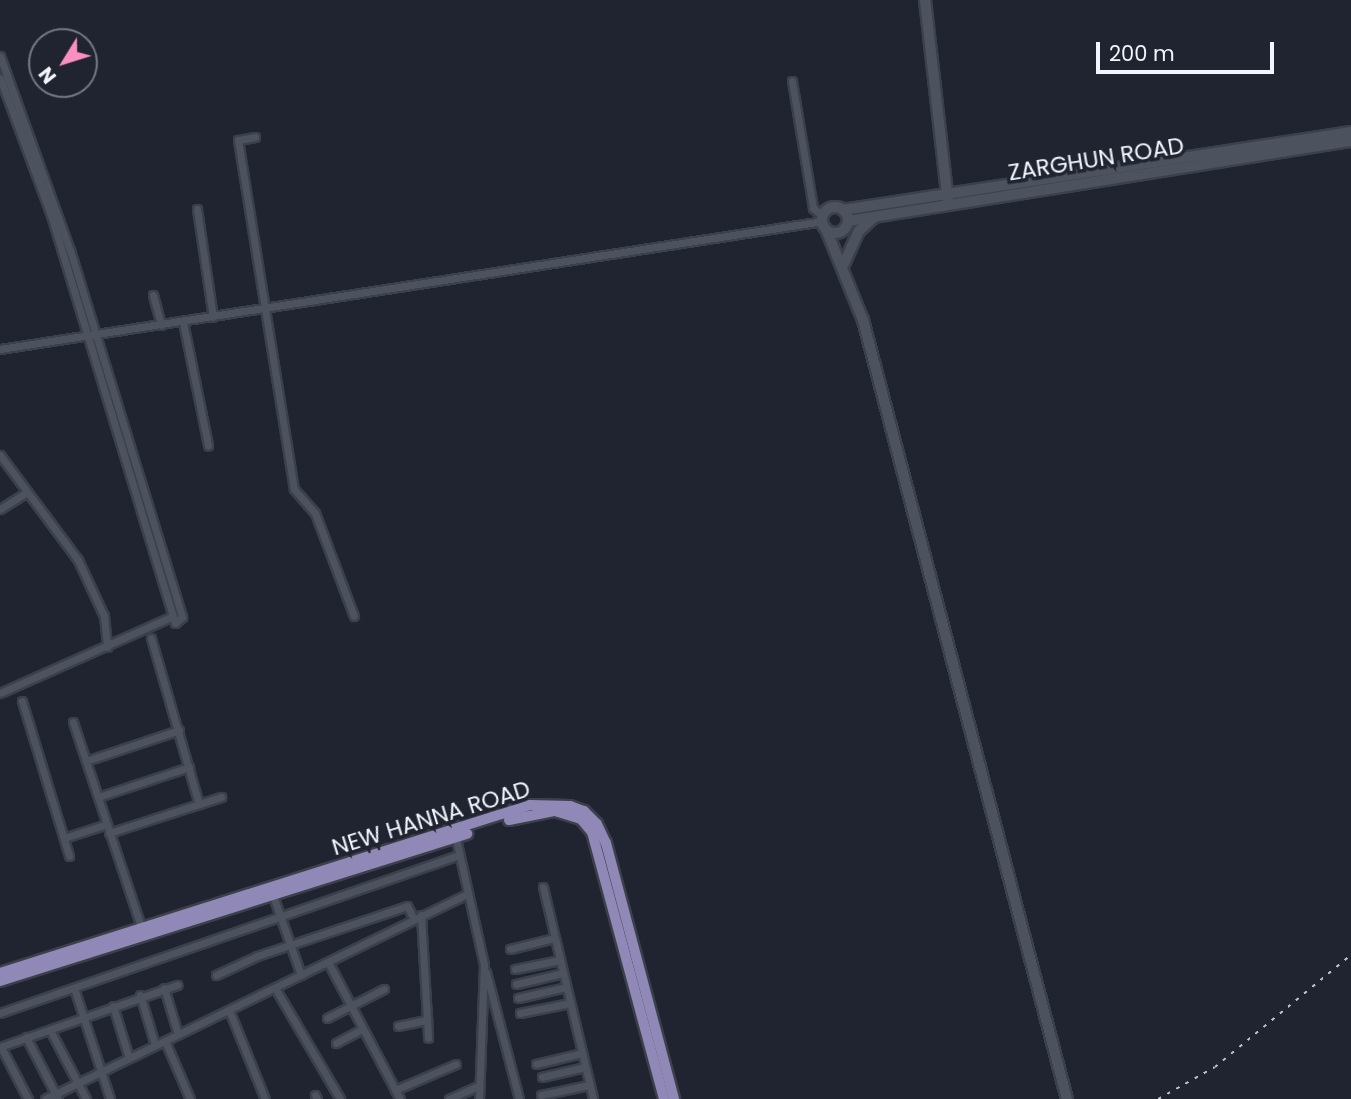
<!DOCTYPE html>
<style>
body{margin:0}
#map{position:relative;width:1351px;height:1099px;overflow:hidden;background:#1f2430;font-family:Poppins,sans-serif}
div>[style]{position:absolute}
.roads{filter:drop-shadow(2px 0 #3c404a) drop-shadow(-2px 0 #3c404a) drop-shadow(0 2px #3c404a) drop-shadow(0 -2px #3c404a)}
.street>*{height:7px;margin:-3.5px;padding:0 3.5px;transform-origin:3.5px;border-radius:3.5px;background:#4d525f}
.secondary>*{height:10px;margin:-5px;padding:0 5px;transform-origin:5px;border-radius:5px;background:#4d525f}
.secondary>.ring{margin:-5px;padding:0;box-sizing:content-box;background:none;border:10px solid #4d525f;border-radius:50%}
.primary>*{height:10px;margin:-5px;padding:0 5px;transform-origin:5px;border-radius:5px;background:#9089b8}
.rail>*{height:2px;margin-top:-1px;transform-origin:0;background:repeating-linear-gradient(90deg,#c0c3cc 0 3.5px,transparent 0 10.5px)}
span{translate:-50% -50%;white-space:nowrap;text-align:center;line-height:1.15;-webkit-text-stroke:7px #1f2430;paint-order:stroke}
.street-label{font-size:23px;color:#f2f5fd}
.north{position:absolute;left:28px;top:28px;width:70px;height:70px;box-sizing:border-box;background:#1f2430;border:2px solid #737882;border-radius:50%;rotate:232deg;font-size:19px;font-weight:700;line-height:28px;text-align:center;color:#f2f5fd}
.north::after{content:'';display:block;margin:auto;width:24px;height:32px;background:#fc8fc1;clip-path:polygon(50% 0,100% 100%,50% 72%,0 100%)}
.scale{position:absolute;left:1096px;top:42px;width:178px;height:32px;box-sizing:border-box;border:4px solid #f2f5fd;border-top:0;padding-left:9px;font-size:21px;line-height:24px;white-space:nowrap;color:#f2f5fd;-webkit-text-stroke:5px #1f2430;paint-order:stroke}
</style>
<div id="map">
<div class="roads">
<div class="street">
<i style="left:0;top:56px;width:206px;rotate:70.2deg"></i>
<i style="left:70px;top:250px;width:384px;rotate:73deg"></i>
<i style="left:182px;top:617px;width:9px;rotate:139deg"></i>
<i style="left:175px;top:623px;width:426px;rotate:-106.9deg"></i>
<i style="left:51px;top:215px;width:146px;rotate:-110.4deg"></i>
<i style="left:792px;top:81px;width:129px;rotate:80.6deg"></i>
<i style="left:813px;top:208px;width:13px;rotate:39deg"></i>
<i style="left:255px;top:137px;width:17px;rotate:170deg"></i>
<i style="left:238px;top:140px;width:353px;rotate:80.9deg"></i>
<i style="left:294px;top:489px;width:32px;rotate:49deg"></i>
<i style="left:315px;top:513px;width:110px;rotate:69.3deg"></i>
<i style="left:197px;top:209px;width:109px;rotate:81.6deg"></i>
<i style="left:153px;top:295px;width:31px;rotate:75deg"></i>
<i style="left:183px;top:322px;width:126px;rotate:78.5deg"></i>
<i style="left:0;top:349px;width:833px;rotate:-8.84deg"></i>
<i style="left:0;top:455px;width:131px;rotate:53.4deg"></i>
<i style="left:78px;top:560px;width:62px;rotate:65.1deg"></i>
<i style="left:104px;top:616px;width:31px;rotate:84deg"></i>
<i style="left:0;top:509px;width:32px;rotate:-32deg"></i>
<i style="left:151px;top:638px;width:173px;rotate:73.9deg"></i>
<i style="left:0;top:693px;width:189px;rotate:-24deg"></i>
<i style="left:22px;top:701px;width:162px;rotate:73.1deg"></i>
<i style="left:73px;top:722px;width:218px;rotate:71.6deg"></i>
<i style="left:86px;top:761px;width:98px;rotate:-18.4deg"></i>
<i style="left:98px;top:797px;width:96px;rotate:-18.2deg"></i>
<i style="left:109px;top:833px;width:118px;rotate:-17.8deg"></i>
<i style="left:455px;top:834px;width:134px;rotate:77.5deg"></i>
<i style="left:484px;top:965px;width:134px;rotate:92.1deg"></i>
<i style="left:64px;top:838px;width:45px;rotate:-18deg"></i>
<i style="left:543px;top:887px;width:218px;rotate:76.7deg"></i>
<i style="left:272px;top:893px;width:87px;rotate:70.5deg"></i>
<i style="left:421px;top:915px;width:123px;rotate:86.7deg"></i>
<i style="left:510px;top:949px;width:45px;rotate:-14deg"></i>
<i style="left:328px;top:962px;width:155px;rotate:62.3deg"></i>
<i style="left:515px;top:969px;width:46px;rotate:-11.3deg"></i>
<i style="left:486px;top:972px;width:131px;rotate:75.4deg"></i>
<i style="left:216px;top:975px;width:45px;rotate:-24.9deg"></i>
<i style="left:257px;top:956px;width:158px;rotate:-18.4deg"></i>
<i style="left:407px;top:906px;width:15px;rotate:62deg"></i>
<i style="left:516px;top:984px;width:48px;rotate:-13.2deg"></i>
<i style="left:74px;top:988px;width:117px;rotate:72deg"></i>
<i style="left:164px;top:988px;width:48px;rotate:73.1deg"></i>
<i style="left:275px;top:988px;width:129px;rotate:59.6deg"></i>
<i style="left:140px;top:995px;width:52px;rotate:73.3deg"></i>
<i style="left:518px;top:998px;width:49px;rotate:-12.9deg"></i>
<i style="left:113px;top:1006px;width:54px;rotate:72.9deg"></i>
<i style="left:229px;top:1010px;width:96px;rotate:68deg"></i>
<i style="left:0;top:1013px;width:485px;rotate:-19deg"></i>
<i style="left:520px;top:1013px;width:51px;rotate:-11.3deg"></i>
<i style="left:327px;top:1018px;width:64px;rotate:-27deg"></i>
<i style="left:398px;top:1026px;width:30px;rotate:-12deg"></i>
<i style="left:50px;top:1030px;width:78px;rotate:62.4deg"></i>
<i style="left:26px;top:1037px;width:70px;rotate:62.7deg"></i>
<i style="left:165px;top:1041px;width:63px;rotate:66.7deg"></i>
<i style="left:336px;top:1043px;width:30px;rotate:-28deg"></i>
<i style="left:0;top:1047px;width:188px;rotate:-19.3deg"></i>
<i style="left:1px;top:1047px;width:59px;rotate:62.6deg"></i>
<i style="left:536px;top:1064px;width:47px;rotate:-13.4deg"></i>
<i style="left:542px;top:1077px;width:44px;rotate:-13.1deg"></i>
<i style="left:395px;top:1090px;width:66px;rotate:-23.1deg"></i>
<i style="left:315px;top:1095px;width:4px;rotate:63deg"></i>
<i style="left:541px;top:1095px;width:49px;rotate:-11.8deg"></i>
<i style="left:45px;top:1099px;width:469px;rotate:-25.9deg"></i>
<i style="left:449px;top:1099px;width:32px;rotate:-24deg"></i>
</div>
<div class="secondary">
<i style="left:925px;top:0;width:203px;rotate:83.5deg"></i>
<i class="ring" style="left:822px;top:207px;width:16px;height:16px"></i>
<i style="left:843px;top:210px;width:514px;rotate:-8.73deg"></i>
<i style="left:848px;top:221px;width:509px;rotate:-9.04deg"></i>
<i style="left:826px;top:229px;width:98px;rotate:67.9deg"></i>
<i style="left:863px;top:320px;width:805px;rotate:75.33deg"></i>
<i style="left:844px;top:264px;width:36px;rotate:-66deg"></i>
<i style="left:859px;top:231px;width:19px;rotate:-43deg"></i>
</div>
<div class="primary">
<i style="left:509px;top:820px;width:47px;rotate:-11.1deg"></i>
<i style="left:555px;top:811px;width:27px;rotate:17deg"></i>
<i style="left:581px;top:819px;width:17px;rotate:50deg"></i>
<i style="left:592px;top:832px;width:277px;rotate:74.9deg"></i>
<i style="left:0;top:973px;width:556px;rotate:-17.59deg"></i>
<i style="left:530px;top:805px;width:40px;rotate:1.4deg"></i>
<i style="left:570px;top:806px;width:15px;rotate:20deg"></i>
<i style="left:584px;top:811px;width:18px;rotate:45deg"></i>
<i style="left:597px;top:824px;width:21px;rotate:65deg"></i>
<i style="left:606px;top:843px;width:265px;rotate:75.1deg"></i>
<i style="left:0;top:981px;width:490px;rotate:-17.5deg"></i>
</div>
</div>
<div class="rail">
<i style="left:1158px;top:1099px;width:65px;rotate:-29.3deg"></i>
<i style="left:1215px;top:1067px;width:176px;rotate:-39.5deg"></i>
</div>
<div class="street-label">
<span style="left:1096px;top:159px;rotate:-9deg">ZARGHUN ROAD</span>
<span style="left:431px;top:818px;rotate:-17deg">NEW HANNA ROAD</span>
</div>
<div class="north">N</div>
<div class="scale">200 m</div>
</div>
